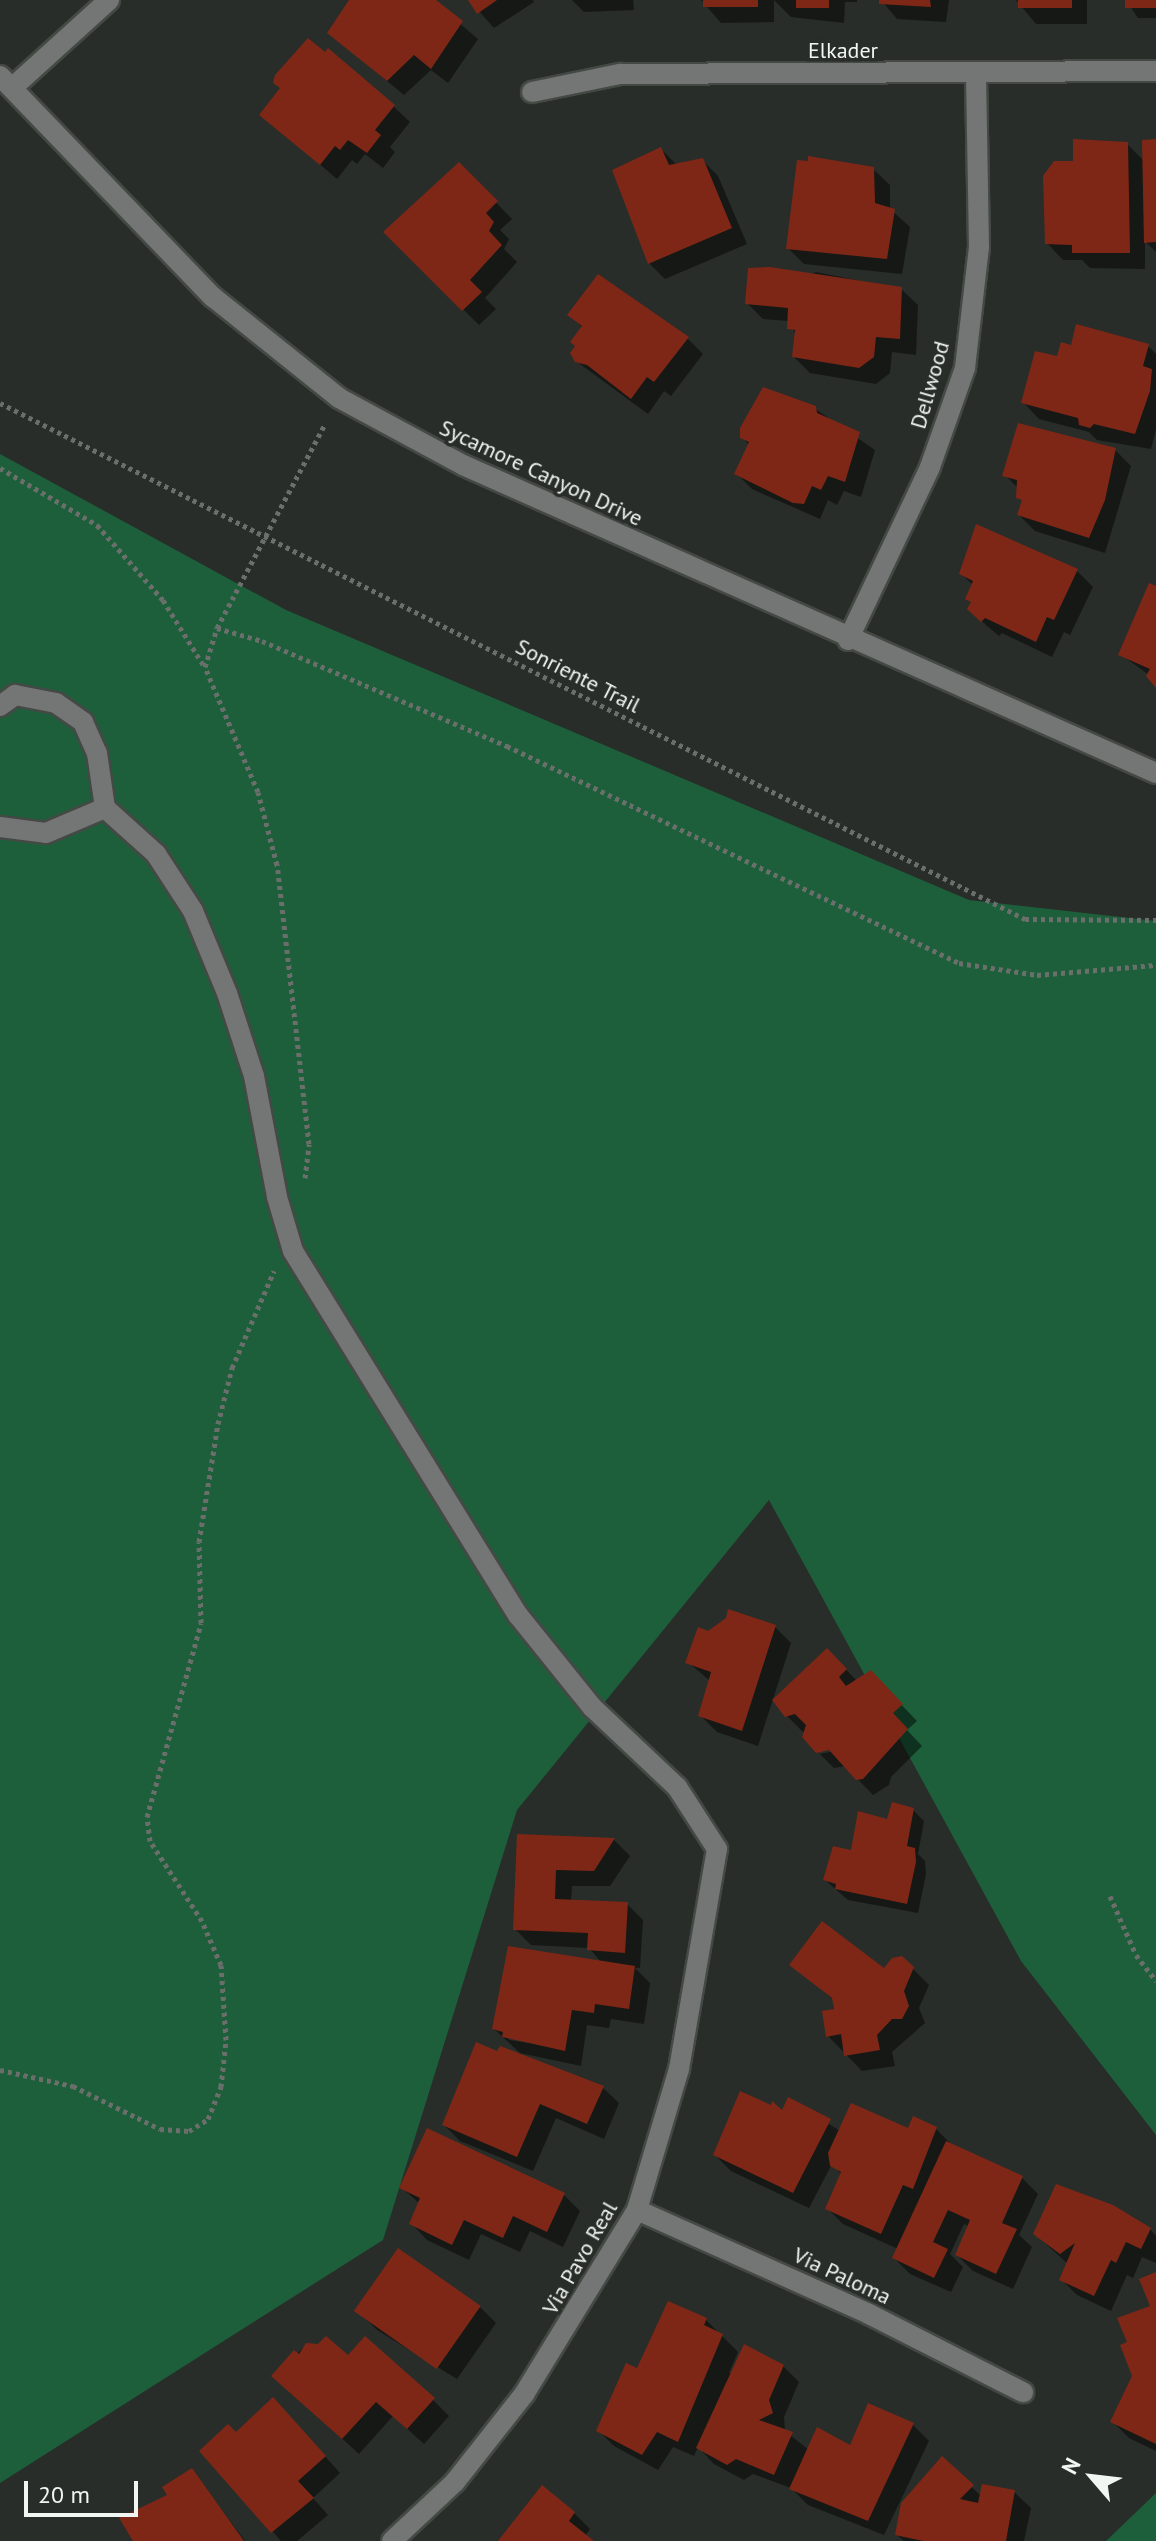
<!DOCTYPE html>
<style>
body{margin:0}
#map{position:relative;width:1156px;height:2541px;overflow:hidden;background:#282d29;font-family:"PT Sans",sans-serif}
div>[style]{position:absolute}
.green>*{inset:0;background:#1c5f3a}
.shadow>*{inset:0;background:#0007}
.building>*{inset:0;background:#7f2716;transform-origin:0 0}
.path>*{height:5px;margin-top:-2.5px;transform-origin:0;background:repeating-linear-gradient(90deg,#6b6f6c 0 4px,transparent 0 8px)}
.roads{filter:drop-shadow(2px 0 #444945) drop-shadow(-2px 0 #444945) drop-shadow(0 2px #444945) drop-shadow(0 -2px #444945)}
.minor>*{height:20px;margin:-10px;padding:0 10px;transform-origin:10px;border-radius:10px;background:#737674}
span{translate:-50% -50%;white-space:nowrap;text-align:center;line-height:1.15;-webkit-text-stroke:7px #282d29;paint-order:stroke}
.street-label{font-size:22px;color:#f2f6f3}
.north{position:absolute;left:1052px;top:2437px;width:80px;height:80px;-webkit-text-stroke:6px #282d29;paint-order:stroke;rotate:298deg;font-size:22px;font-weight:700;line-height:32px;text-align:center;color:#f2f6f3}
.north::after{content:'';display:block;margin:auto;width:28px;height:36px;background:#f2f6f3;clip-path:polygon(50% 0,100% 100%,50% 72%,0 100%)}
.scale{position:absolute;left:24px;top:2481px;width:114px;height:36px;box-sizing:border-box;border:4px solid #f2f6f3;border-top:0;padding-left:10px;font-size:24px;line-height:28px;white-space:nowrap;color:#f2f6f3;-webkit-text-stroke:6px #282d29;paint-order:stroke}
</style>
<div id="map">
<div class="green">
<i style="clip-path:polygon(0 454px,286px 610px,969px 900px,1156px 921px,1156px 2135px,1021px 1961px,769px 1500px,517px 1810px,383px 2240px,0 2483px)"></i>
<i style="clip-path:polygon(1156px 2493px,1156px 2541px,1106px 2541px)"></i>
</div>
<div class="shadow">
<i style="clip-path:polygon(355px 0,432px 0,478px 39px,448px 83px,431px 70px,404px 95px,329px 33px)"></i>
<i style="clip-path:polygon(469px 0,533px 0,534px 2px,494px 28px)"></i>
<i style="clip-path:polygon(572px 0,633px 0,634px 10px,584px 12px)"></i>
<i style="clip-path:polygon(701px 0,857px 0,857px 2px,845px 2px,844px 23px,791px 17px,774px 0,774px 22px,721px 23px)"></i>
<i style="clip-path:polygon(881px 0,954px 0,949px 0,946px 22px,897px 19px)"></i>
<i style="clip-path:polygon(1016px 0,1087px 0,1087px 24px,1036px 24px)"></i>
<i style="clip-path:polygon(1126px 0,1156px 0,1156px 18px,1138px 18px)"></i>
<i style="clip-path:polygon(394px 107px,410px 122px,390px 147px,395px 152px,383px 168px,365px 154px,357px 164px,352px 160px,337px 179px,262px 115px)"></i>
<i style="clip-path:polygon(1156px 141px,1156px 252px,1145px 241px,1145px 269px,1090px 268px,1082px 260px,1063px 260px,1047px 243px,1075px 163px,1127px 144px,1144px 161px)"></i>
<i style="clip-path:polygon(661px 149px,676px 164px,702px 160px,718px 176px,747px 244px,665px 279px,649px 263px)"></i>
<i style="clip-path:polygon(809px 163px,873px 169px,890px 185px,890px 209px,910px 227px,902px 274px,804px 264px,788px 248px)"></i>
<i style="clip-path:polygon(459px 164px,512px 219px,500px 230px,509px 239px,504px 249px,517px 262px,485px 298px,496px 309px,479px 325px,386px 232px)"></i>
<i style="clip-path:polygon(816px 272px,901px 289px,918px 305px,916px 355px,892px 352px,890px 373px,876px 384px,810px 373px,794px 357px,796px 336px,789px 321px,763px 319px,747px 303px)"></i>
<i style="clip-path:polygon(570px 315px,687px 338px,703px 354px,671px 396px,664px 391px,648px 414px,576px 361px,583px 328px)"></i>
<i style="clip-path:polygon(1148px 346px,1156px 354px,1156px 429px,1151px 449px,1097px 440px,1089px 432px,1039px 419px,1023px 402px,1072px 348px)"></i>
<i style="clip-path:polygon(814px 408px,875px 450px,861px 497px,844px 491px,837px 505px,828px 500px,820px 519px,752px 489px,736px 473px,749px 445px,742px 437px)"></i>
<i style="clip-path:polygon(1115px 450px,1131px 466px,1105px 553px,1035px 531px,1019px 515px,1023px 502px,1019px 489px,1005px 475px)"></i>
<i style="clip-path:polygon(1077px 571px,1093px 587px,1070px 635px,1064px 632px,1052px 657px,1002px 633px,999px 636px,986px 625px,970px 609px,973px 585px,961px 574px)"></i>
<i style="clip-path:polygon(1156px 586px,1156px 688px,1152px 677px,1120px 654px)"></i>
<i style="clip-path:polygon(775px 1627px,791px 1643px,758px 1746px,717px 1732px,701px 1716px,710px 1681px,688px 1662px,708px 1633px)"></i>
<i style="clip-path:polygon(827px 1650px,857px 1681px,870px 1672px,917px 1721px,907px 1730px,922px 1746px,891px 1777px,889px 1785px,873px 1795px,845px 1766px,834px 1768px,820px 1754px,839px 1750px,803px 1732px,787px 1716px)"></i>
<i style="clip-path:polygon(913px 1810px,924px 1821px,918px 1854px,925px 1861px,926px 1874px,918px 1913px,848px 1900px,825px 1880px,889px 1821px)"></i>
<i style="clip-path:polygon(evenodd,519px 1836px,614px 1840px,630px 1856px,610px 1886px,572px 1886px,571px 1902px,627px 1904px,643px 1920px,640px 1968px,635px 1968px,650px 1983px,644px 2024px,611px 2019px,609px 2028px,587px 2025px,581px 2066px,520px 2053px,494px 2029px,601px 1962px,589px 1948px,531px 1945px,515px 1929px,519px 1836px,509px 2036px,542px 2045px,509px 2040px,509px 2036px)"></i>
<i style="clip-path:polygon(792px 1965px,913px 1969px,929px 1985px,919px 2008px,925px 2023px,892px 2052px,895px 2066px,862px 2071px,828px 2036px,835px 2001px)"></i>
<i style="clip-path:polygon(602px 2087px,619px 2103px,604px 2139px,556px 2118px,533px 2171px,460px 2141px,444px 2125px)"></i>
<i style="clip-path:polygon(789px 2099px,840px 2131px,936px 2129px,952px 2145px,1022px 2178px,1038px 2194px,1019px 2235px,1032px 2247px,1013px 2289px,973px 2271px,957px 2255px,970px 2227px,964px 2224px,950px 2254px,963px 2267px,951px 2292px,910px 2274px,894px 2258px,898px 2249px,843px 2224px,827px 2208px,842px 2175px,832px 2164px,809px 2208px,731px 2171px,715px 2155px,782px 2113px)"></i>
<i style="clip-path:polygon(401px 2187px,564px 2195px,580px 2211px,563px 2247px,530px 2231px,520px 2252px,481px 2234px,469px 2260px,427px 2240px,411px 2223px,420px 2204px)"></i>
<i style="clip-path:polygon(1150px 2229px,1156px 2236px,1156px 2263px,1142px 2257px,1133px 2278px,1127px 2275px,1111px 2311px,1077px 2295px,1061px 2279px,1068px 2264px,1035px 2234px)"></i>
<i style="clip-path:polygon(1156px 2274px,1156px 2451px,1129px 2438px,1113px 2422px,1134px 2376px,1129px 2343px,1152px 2307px)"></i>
<i style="clip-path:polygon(480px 2307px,496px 2323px,457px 2379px,377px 2330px,361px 2314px)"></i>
<i style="clip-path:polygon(706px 2320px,738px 2352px,729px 2373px,783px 2366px,799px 2382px,784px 2417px,785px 2431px,809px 2450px,851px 2448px,913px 2425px,929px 2441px,884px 2535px,808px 2505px,791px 2488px,753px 2474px,744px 2480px,714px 2464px,698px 2447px,694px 2456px,673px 2447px,658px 2470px,614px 2446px,598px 2430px,638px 2370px)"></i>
<i style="clip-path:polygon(306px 2345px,348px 2358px,433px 2400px,449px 2416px,424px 2444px,393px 2416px,359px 2454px,274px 2376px)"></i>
<i style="clip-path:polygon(289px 2416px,340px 2473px,313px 2498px,328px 2515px,297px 2541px,281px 2541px,202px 2451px)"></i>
<i style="clip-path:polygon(942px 2459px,981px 2496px,1014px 2492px,1031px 2508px,1024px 2541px,904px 2541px,897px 2535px)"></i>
<i style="clip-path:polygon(192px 2470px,245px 2541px,135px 2541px,170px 2496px)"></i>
<i style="clip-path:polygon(574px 2513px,590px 2529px,585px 2536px,591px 2541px,501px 2541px)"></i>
</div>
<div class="building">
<i style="clip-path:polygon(349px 0,436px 0,463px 21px,431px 69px,414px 55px,387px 81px,327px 33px)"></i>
<i style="clip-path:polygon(468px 0,497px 0,477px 14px)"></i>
<i style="left:703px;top:0;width:55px;height:7px"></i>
<i style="left:796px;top:0;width:33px;height:8px"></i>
<i style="clip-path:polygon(879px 0,930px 0,931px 7px,879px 4px)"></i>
<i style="left:1018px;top:0;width:54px;height:8px"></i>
<i style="left:1125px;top:0;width:31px;height:8px"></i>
<i style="clip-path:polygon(308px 38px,325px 52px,328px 48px,395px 105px,375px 130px,381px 135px,367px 153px,348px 140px,340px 150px,335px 146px,320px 165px,259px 115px,280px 88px,273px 83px,275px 75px)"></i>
<i style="clip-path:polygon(1073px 139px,1128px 142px,1130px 253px,1072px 253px,1072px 245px,1045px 244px,1043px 176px,1054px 161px,1073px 161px)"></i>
<i style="clip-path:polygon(1156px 139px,1156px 242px,1144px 243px,1142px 140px)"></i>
<i style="clip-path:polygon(661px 147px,669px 165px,703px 158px,732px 228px,648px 264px,612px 170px)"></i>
<i style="clip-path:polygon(808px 156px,874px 167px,875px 203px,895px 209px,887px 259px,786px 249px,797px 160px,808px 161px)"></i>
<i style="clip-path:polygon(459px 162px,498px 201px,486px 213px,494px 222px,489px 231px,502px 245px,470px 280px,482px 292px,462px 311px,383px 232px)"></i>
<i style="clip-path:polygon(770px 267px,902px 287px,900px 339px,876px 337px,874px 357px,859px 368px,792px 357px,795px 330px,787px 329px,788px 308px,745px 304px,748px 268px)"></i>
<i style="clip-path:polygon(598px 274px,689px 337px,654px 382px,647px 377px,631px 399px,587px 365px,575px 362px,570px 353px,575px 346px,570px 342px,582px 326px,567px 315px)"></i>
<i style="clip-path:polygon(1076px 324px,1149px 344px,1143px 366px,1152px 369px,1150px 391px,1135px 434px,1094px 424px,1090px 428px,1079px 425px,1078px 418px,1021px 403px,1035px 351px,1057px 356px,1061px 342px,1071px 345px)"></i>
<i style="clip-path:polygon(763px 387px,816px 406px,817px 413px,860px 432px,845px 482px,828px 476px,821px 490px,812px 486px,804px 504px,793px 503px,734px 474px,749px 442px,740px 438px,740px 428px)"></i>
<i style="clip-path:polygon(1018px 423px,1116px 448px,1105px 500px,1089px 538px,1017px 515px,1022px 500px,1016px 498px,1017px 480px,1002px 476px)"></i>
<i style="clip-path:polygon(976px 524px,1078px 569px,1054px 620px,1047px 617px,1036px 642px,985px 618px,981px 622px,967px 609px,971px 602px,965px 599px,973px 581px,959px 574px)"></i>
<i style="clip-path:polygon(1149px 583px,1156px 586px,1156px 688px,1146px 676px,1150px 669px,1118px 655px)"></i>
<i style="clip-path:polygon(728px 1609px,776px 1625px,742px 1731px,698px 1716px,711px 1672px,685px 1663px,698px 1627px,708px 1631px,726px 1618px)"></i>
<i style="clip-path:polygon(827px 1648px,847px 1669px,839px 1677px,846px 1686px,871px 1670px,903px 1704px,893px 1713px,908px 1729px,863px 1779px,856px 1780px,829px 1750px,816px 1753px,802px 1737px,806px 1725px,795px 1714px,785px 1717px,772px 1700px)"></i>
<i style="clip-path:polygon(892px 1802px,914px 1808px,907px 1846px,915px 1848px,916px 1862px,907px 1904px,835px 1889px,836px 1884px,823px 1880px,833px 1846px,851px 1850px,858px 1811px,887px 1819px)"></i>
<i style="clip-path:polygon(517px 1834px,615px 1838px,594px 1871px,556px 1870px,555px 1899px,628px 1902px,625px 1953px,587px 1950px,588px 1933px,513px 1930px)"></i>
<i style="clip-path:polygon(822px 1921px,884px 1968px,892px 1958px,902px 1956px,914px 1967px,904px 1991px,909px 2006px,902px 2019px,892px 2019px,877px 2035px,880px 2050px,844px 2056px,841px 2034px,826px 2037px,822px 2011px,834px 2009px,832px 1998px,789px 1965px)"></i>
<i style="clip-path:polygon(508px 1946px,635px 1966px,629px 2009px,595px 2004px,594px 2013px,572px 2010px,565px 2051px,502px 2037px,503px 2032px,492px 2029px)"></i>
<i style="clip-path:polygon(476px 2042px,497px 2051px,500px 2046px,604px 2086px,587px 2124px,540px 2104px,517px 2157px,442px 2125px)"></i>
<i style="clip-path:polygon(740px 2091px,771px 2105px,772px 2101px,782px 2110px,788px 2097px,831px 2119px,793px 2193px,713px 2155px)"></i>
<i style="clip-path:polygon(851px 2103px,908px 2128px,913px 2116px,937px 2127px,913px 2189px,903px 2185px,881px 2234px,825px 2209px,841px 2172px,830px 2166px,828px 2153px)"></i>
<i style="clip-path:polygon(427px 2128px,565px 2193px,547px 2232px,513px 2216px,503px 2238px,464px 2220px,452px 2245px,409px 2224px,420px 2198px,399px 2188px)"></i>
<i style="clip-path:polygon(946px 2141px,1023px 2176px,1002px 2223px,1017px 2229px,996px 2274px,955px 2255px,970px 2220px,948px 2210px,933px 2242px,948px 2249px,934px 2278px,892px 2258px)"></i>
<i style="clip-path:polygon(1056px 2184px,1113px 2205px,1151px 2228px,1141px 2249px,1126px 2242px,1116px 2263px,1111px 2260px,1094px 2296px,1059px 2280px,1075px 2243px,1060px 2254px,1033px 2234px)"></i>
<i style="left:398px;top:2248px;width:101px;height:77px;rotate:35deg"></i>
<i style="clip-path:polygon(1156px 2272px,1156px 2444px,1110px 2422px,1132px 2376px,1120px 2345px,1127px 2342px,1117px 2318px,1150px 2306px,1139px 2279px)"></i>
<i style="clip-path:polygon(668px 2301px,707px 2318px,704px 2325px,723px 2334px,678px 2442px,657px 2432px,642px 2455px,596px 2431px,626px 2363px,637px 2368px)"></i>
<i style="clip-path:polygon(326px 2336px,348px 2355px,365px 2336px,435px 2398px,407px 2429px,376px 2402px,342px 2439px,271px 2376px,294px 2350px,299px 2354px,306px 2343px,318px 2344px)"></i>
<i style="clip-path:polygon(744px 2344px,784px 2365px,769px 2400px,773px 2413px,759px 2420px,793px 2432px,774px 2475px,736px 2459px,727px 2465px,696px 2448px)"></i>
<i style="clip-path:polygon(273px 2397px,326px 2456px,298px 2481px,314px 2498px,271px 2533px,199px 2451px,228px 2424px,236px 2432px)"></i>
<i style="clip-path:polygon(868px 2403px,914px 2423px,868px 2521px,789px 2489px,817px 2427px,850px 2445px)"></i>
<i style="clip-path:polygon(942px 2456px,974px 2485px,960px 2499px,978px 2503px,982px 2484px,1015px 2490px,1006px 2541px,923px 2541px,895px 2535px,901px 2503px)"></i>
<i style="clip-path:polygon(192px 2468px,244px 2541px,133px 2541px,119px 2518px,167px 2495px,162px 2487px)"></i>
<i style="clip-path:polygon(542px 2485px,575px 2512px,569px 2521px,594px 2541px,498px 2541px)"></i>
</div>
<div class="path">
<i style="left:0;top:403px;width:1148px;rotate:26.72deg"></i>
<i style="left:1025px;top:919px;width:131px;rotate:0.4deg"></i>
<i style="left:0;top:468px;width:113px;rotate:30.4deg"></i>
<i style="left:97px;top:525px;width:100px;rotate:48.7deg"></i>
<i style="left:163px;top:600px;width:78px;rotate:58.2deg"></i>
<i style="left:217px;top:628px;width:47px;rotate:16.1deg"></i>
<i style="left:262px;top:641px;width:267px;rotate:23.2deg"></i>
<i style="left:507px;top:746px;width:501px;rotate:25.65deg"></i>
<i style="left:959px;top:963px;width:79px;rotate:8.7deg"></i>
<i style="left:1037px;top:975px;width:119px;rotate:-4.8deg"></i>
<i style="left:305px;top:1178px;width:34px;rotate:-83deg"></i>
<i style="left:309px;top:1144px;width:281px;rotate:-96.5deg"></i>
<i style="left:277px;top:865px;width:75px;rotate:-104.6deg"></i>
<i style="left:258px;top:792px;width:136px;rotate:-113deg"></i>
<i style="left:205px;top:667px;width:41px;rotate:-72.9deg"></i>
<i style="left:217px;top:628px;width:231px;rotate:-62.1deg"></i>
<i style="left:1110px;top:1896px;width:64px;rotate:66.2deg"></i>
<i style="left:1136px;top:1955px;width:33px;rotate:52deg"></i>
<i style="left:0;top:2070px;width:75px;rotate:12.4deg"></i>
<i style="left:73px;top:2086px;width:97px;rotate:26.3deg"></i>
<i style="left:160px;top:2129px;width:29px;rotate:4deg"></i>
<i style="left:189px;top:2131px;width:22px;rotate:-32deg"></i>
<i style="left:208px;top:2119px;width:35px;rotate:-68deg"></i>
<i style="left:221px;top:2087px;width:47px;rotate:-83.9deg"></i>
<i style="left:226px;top:2040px;width:75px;rotate:-93.8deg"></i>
<i style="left:221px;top:1965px;width:48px;rotate:-113.4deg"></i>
<i style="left:202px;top:1921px;width:95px;rotate:-123deg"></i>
<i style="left:150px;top:1841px;width:24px;rotate:-97deg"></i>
<i style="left:147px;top:1817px;width:201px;rotate:-74.4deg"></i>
<i style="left:201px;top:1623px;width:81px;rotate:-91.4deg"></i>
<i style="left:199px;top:1542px;width:120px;rotate:-80.9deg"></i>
<i style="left:218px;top:1424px;width:58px;rotate:-76deg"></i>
<i style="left:232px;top:1368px;width:106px;rotate:-66.6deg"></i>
</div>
<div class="roads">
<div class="minor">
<i style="left:0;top:76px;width:307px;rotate:46.1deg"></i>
<i style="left:213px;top:297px;width:161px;rotate:38.7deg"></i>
<i style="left:339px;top:398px;width:141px;rotate:28.4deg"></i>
<i style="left:463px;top:465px;width:758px;rotate:23.96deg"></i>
<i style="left:12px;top:88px;width:131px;rotate:-42.2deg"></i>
<i style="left:532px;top:92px;width:90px;rotate:-11.6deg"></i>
<i style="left:620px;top:74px;width:536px;rotate:-0.32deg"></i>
<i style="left:848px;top:640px;width:191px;rotate:-64.6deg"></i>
<i style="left:930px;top:467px;width:105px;rotate:-70.5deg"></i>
<i style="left:965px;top:368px;width:122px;rotate:-83.4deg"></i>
<i style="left:979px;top:247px;width:172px;rotate:-91deg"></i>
<i style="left:0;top:706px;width:19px;rotate:-36deg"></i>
<i style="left:15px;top:695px;width:42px;rotate:11deg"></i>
<i style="left:56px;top:703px;width:33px;rotate:35deg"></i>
<i style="left:83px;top:722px;width:34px;rotate:66deg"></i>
<i style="left:97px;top:753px;width:56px;rotate:81.7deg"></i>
<i style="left:105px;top:808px;width:69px;rotate:42deg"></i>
<i style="left:156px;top:854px;width:68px;rotate:57deg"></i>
<i style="left:193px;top:911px;width:89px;rotate:67.5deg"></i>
<i style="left:227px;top:993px;width:87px;rotate:72deg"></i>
<i style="left:254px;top:1076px;width:123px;rotate:79.2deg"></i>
<i style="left:277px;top:1197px;width:56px;rotate:73.5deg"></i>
<i style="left:293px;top:1251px;width:428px;rotate:58.3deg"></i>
<i style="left:518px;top:1615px;width:118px;rotate:51.2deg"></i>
<i style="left:592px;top:1707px;width:117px;rotate:43.3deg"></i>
<i style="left:677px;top:1787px;width:74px;rotate:57.2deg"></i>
<i style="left:717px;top:1849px;width:223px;rotate:99.8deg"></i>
<i style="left:679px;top:2069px;width:147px;rotate:106.6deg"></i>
<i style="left:637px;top:2210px;width:215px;rotate:121.5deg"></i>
<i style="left:525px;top:2393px;width:113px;rotate:128.2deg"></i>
<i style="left:455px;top:2482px;width:86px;rotate:136.9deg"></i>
<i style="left:0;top:827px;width:46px;rotate:7.4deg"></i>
<i style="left:46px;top:833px;width:64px;rotate:-23deg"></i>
<i style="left:637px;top:2210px;width:254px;rotate:24.1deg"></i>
<i style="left:869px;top:2314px;width:173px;rotate:26.9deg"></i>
</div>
</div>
<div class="street-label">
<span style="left:843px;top:51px">Elkader</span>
<span style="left:930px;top:385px;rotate:-74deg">Dellwood</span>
<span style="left:541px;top:473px;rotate:25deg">Sycamore Canyon Drive</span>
<span style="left:578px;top:676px;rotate:27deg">Sonriente Trail</span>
<span style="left:580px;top:2258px;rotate:-60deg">Via Pavo Real</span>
<span style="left:842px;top:2276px;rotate:25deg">Via Paloma</span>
</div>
<div class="north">N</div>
<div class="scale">20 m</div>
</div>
